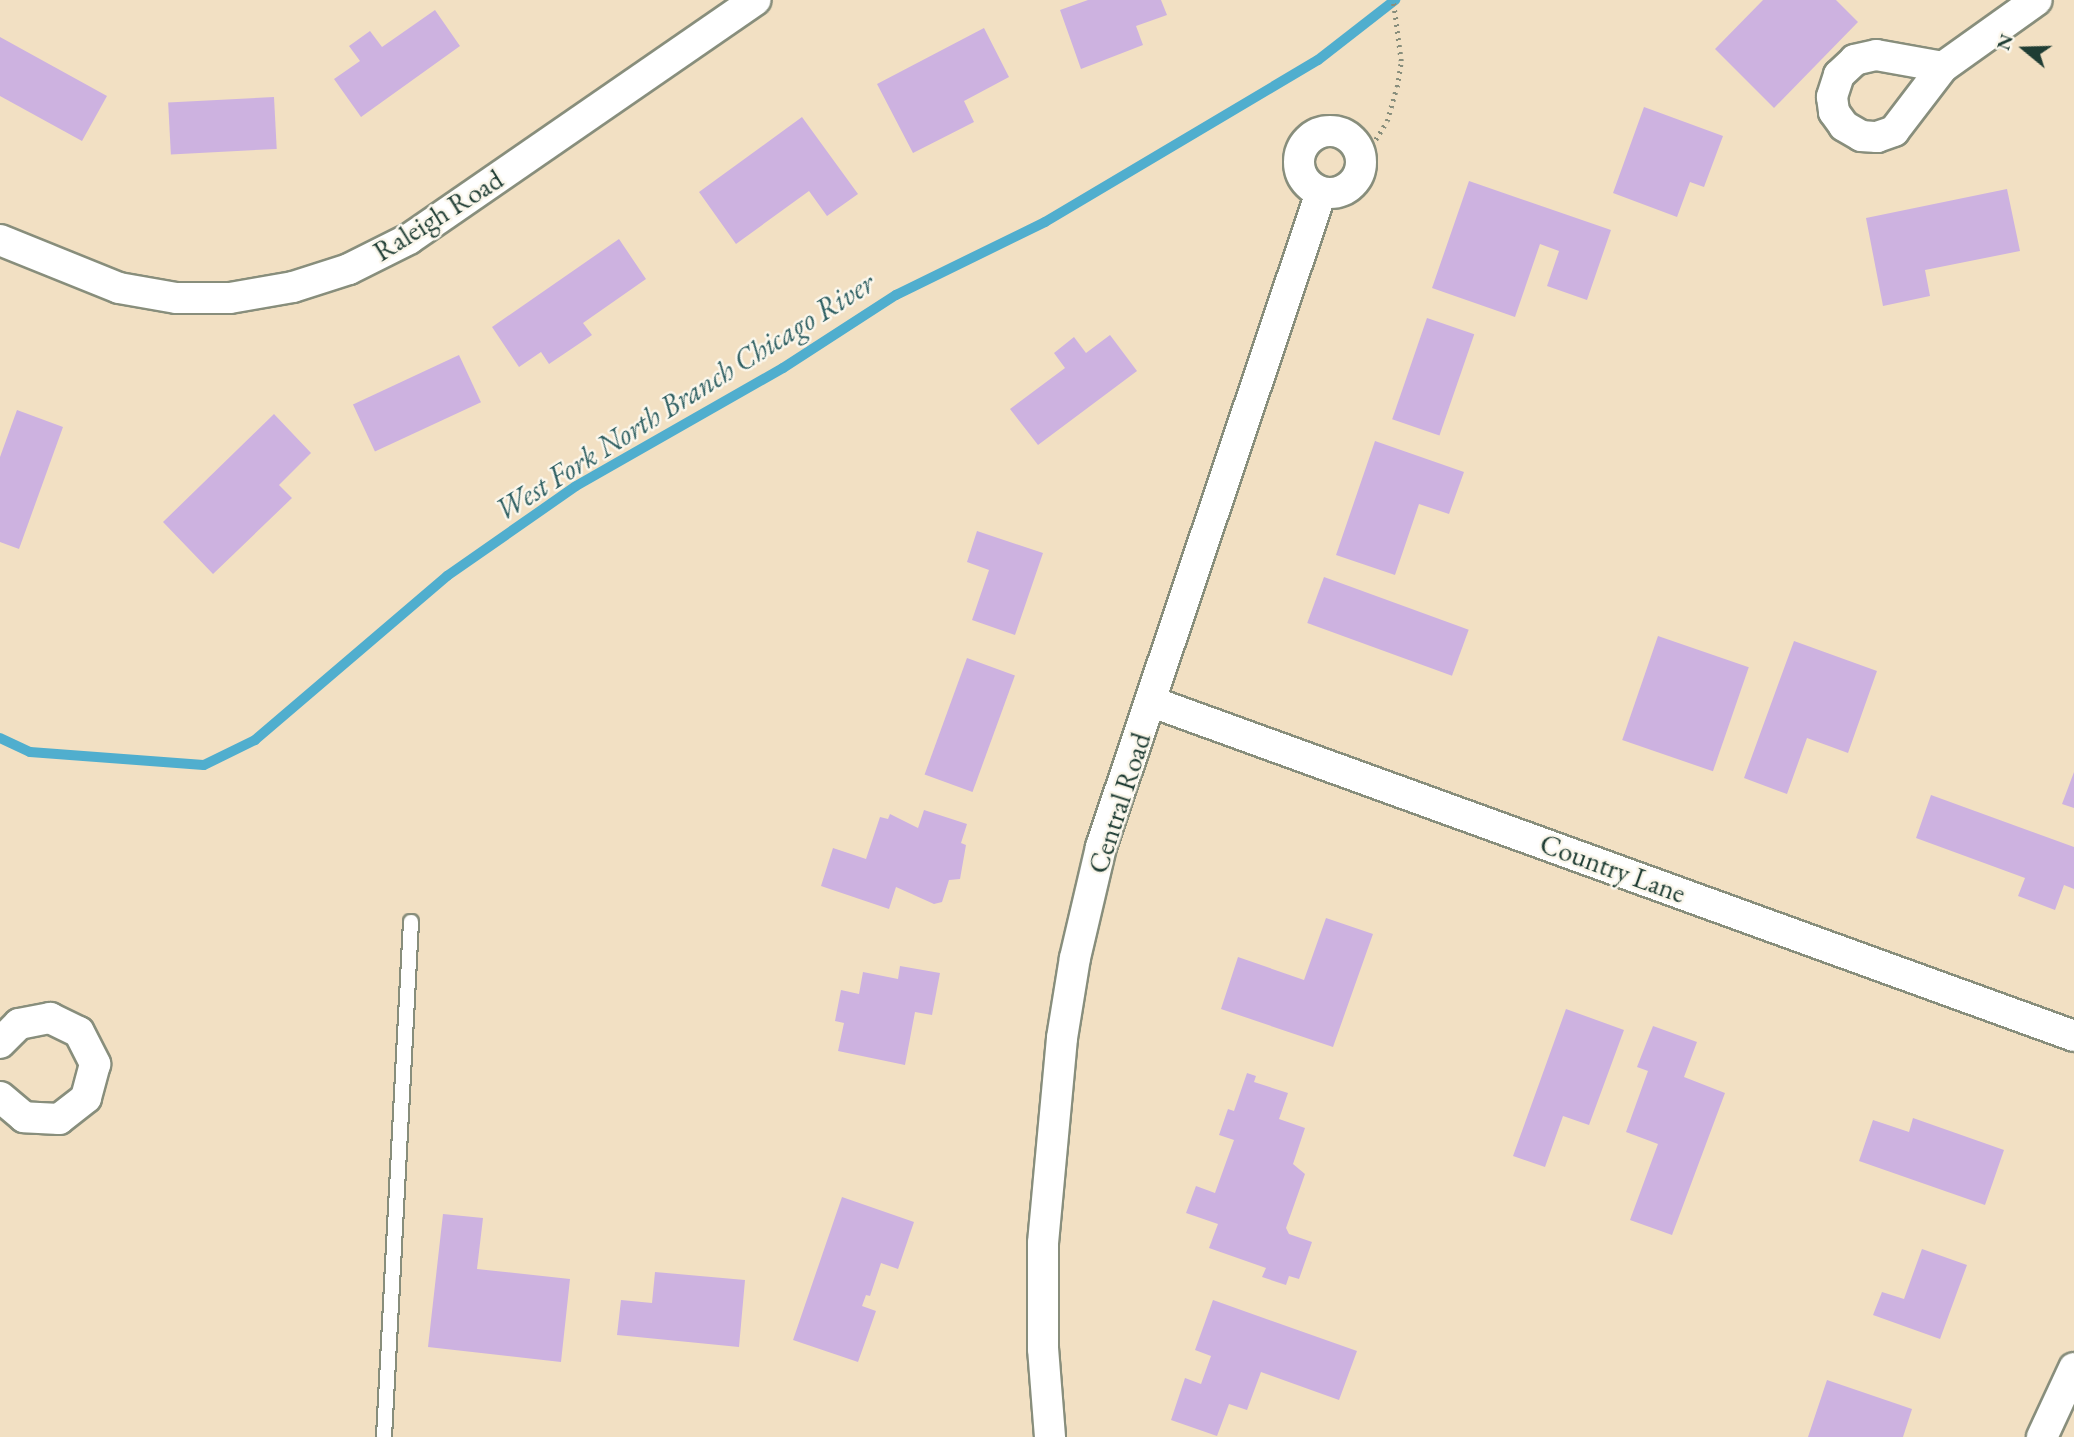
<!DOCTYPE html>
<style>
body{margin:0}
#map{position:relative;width:2074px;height:1437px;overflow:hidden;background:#f2e0c3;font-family:"EB Garamond",serif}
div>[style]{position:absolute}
.stream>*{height:10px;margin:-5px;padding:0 5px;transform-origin:5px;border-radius:5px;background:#50aece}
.building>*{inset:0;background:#cdb2e0;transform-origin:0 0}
.path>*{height:4.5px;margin-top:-2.25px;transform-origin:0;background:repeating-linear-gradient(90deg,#888e7c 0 2px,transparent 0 7px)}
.roads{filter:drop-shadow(2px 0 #888e7c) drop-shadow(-2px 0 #888e7c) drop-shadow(0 2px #888e7c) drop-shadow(0 -2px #888e7c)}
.service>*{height:14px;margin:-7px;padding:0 7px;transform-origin:7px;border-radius:7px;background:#fff}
.minor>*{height:30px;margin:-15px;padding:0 15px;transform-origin:15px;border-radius:15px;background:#fff}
.minor>.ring{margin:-15px;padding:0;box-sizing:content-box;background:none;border:30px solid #fff;border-radius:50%}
span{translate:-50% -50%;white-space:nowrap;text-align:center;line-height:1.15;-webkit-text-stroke:5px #fbf7ec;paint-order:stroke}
.street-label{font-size:28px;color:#1f3d34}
.water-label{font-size:30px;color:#2e5f62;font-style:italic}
.north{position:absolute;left:1990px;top:14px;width:70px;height:70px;-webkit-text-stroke:5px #fbf7ec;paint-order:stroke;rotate:289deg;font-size:19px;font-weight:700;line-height:28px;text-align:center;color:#1f3d34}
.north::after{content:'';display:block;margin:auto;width:24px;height:32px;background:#1f3d34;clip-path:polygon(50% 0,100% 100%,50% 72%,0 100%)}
</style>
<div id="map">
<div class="stream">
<i style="left:0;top:738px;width:33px;rotate:25deg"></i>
<i style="left:30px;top:752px;width:174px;rotate:4.3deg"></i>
<i style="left:204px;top:765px;width:57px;rotate:-26.1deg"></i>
<i style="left:255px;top:740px;width:253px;rotate:-40.5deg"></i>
<i style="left:447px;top:576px;width:157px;rotate:-34.9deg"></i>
<i style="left:576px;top:486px;width:238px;rotate:-29.7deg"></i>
<i style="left:783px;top:368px;width:135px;rotate:-32.9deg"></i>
<i style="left:896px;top:295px;width:166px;rotate:-26.1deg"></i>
<i style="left:1045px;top:222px;width:317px;rotate:-30.7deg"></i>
<i style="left:1318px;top:60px;width:98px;rotate:-37.9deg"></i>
</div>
<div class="building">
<i style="clip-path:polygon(1088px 0,1161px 0,1167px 15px,1136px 26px,1143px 45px,1081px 69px,1060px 10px)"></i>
<i style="clip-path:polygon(1763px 0,1836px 0,1858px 22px,1774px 108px,1715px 49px)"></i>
<i style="clip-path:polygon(435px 10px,460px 46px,361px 117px,334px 79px,360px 61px,349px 46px,370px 31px,382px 47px)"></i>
<i style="clip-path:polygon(984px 28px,1009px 77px,964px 101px,974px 122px,913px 153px,877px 84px)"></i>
<i style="clip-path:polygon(0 37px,107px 96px,82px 141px,0 96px)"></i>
<i style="left:274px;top:97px;width:52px;height:106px;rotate:87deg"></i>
<i style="clip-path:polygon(1644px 107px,1723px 136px,1704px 187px,1690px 182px,1677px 217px,1613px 193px)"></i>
<i style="clip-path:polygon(802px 117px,858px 194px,827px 216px,809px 191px,736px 244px,699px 192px)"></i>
<i style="clip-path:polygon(1469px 181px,1611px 230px,1587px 300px,1547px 286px,1559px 251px,1540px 244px,1515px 317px,1432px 288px)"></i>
<i style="clip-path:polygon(2007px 189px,2020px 251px,1925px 270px,1930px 296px,1883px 306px,1866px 218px)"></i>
<i style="clip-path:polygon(619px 239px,646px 279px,583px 323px,592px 335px,549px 364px,541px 352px,519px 367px,492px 327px)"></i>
<i style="left:1427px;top:318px;width:50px;height:107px;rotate:19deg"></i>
<i style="clip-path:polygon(1110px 335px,1137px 371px,1038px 445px,1010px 409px,1065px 368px,1054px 353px,1074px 337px,1086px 353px)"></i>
<i style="left:459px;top:355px;width:52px;height:117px;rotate:65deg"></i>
<i style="clip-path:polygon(17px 410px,63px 427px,19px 549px,0 542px,0 457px)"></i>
<i style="clip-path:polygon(274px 414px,311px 453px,279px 485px,292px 498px,213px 574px,163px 522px)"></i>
<i style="clip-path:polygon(1375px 441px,1464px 472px,1449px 514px,1419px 504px,1395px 575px,1336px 555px)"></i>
<i style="clip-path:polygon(977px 531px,1043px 553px,1015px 635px,972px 620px,989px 570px,967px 562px)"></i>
<i style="left:1324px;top:577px;width:154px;height:49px;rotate:20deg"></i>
<i style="left:1658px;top:636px;width:96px;height:110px;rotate:19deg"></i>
<i style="clip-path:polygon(1794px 641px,1877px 671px,1848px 753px,1807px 738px,1787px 794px,1744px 778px)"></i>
<i style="left:967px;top:658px;width:51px;height:124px;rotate:20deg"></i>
<i style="clip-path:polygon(2074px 772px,2074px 808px,2062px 804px)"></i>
<i style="clip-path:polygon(1931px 795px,2074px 847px,2074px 889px,2064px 885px,2055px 910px,2018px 896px,2025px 878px,1916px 838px)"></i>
<i style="clip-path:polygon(924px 810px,967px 824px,961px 843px,966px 845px,960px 879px,949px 880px,942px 902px,934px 904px,896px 887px,889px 909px,821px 886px,833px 848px,866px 859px,880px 817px,888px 819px,890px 814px,918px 828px)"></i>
<i style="clip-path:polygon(1326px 918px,1373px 934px,1333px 1047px,1221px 1009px,1238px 957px,1304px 980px)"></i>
<i style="clip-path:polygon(900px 966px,940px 973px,932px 1015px,915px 1012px,905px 1065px,838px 1051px,844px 1023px,835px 1021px,841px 990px,859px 994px,863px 972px,898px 979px)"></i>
<i style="clip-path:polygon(1566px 1009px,1624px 1030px,1589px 1125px,1563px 1116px,1545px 1167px,1513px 1156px)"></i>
<i style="clip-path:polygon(1653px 1026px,1697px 1042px,1684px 1077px,1725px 1093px,1672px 1235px,1630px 1220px,1658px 1144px,1626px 1132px,1648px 1071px,1637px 1067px)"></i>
<i style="clip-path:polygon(1247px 1073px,1256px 1076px,1254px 1082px,1288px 1093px,1279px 1119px,1305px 1128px,1293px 1164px,1305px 1174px,1286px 1228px,1289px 1234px,1312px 1242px,1299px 1279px,1289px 1276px,1286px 1285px,1262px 1277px,1266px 1268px,1209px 1248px,1218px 1224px,1186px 1213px,1196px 1186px,1215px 1193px,1234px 1140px,1219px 1135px,1228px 1109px,1234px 1111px)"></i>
<i style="clip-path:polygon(1913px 1118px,2004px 1150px,1985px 1205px,1859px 1161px,1873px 1120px,1909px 1132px)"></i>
<i style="clip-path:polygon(842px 1197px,914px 1222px,898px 1269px,881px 1263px,870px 1296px,866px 1295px,862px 1306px,876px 1311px,858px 1362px,793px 1340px)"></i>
<i style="clip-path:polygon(443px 1214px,483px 1218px,477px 1269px,570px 1279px,561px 1362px,428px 1347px)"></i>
<i style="clip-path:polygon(1922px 1249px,1967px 1265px,1940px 1339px,1873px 1315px,1882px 1292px,1904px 1299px)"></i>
<i style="clip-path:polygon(655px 1272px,745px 1280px,739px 1347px,617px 1335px,621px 1300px,652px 1303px)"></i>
<i style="clip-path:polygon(1213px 1300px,1357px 1351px,1339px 1400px,1261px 1372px,1247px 1410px,1229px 1404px,1217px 1436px,1171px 1420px,1185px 1378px,1201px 1384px,1211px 1356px,1195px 1350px)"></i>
<i style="clip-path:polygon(1827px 1380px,1912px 1409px,1903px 1437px,1808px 1437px)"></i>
</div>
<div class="path">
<i style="left:1361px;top:163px;width:49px;rotate:-58.2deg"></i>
<i style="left:1387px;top:121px;width:35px;rotate:-74deg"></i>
<i style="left:1397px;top:87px;width:26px;rotate:-81deg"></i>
<i style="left:1401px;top:61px;width:62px;rotate:-97.5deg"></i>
</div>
<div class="roads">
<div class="service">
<i style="left:384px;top:1437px;width:516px;rotate:-87deg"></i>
</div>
<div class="minor">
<i style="left:1943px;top:67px;width:68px;rotate:-169.8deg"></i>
<i style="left:1876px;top:55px;width:22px;rotate:167deg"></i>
<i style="left:1855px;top:60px;width:22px;rotate:137deg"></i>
<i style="left:1839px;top:75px;width:23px;rotate:108deg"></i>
<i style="left:1832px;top:97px;width:15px;rotate:82deg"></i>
<i style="left:1834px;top:112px;width:17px;rotate:54deg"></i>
<i style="left:1844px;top:126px;width:20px;rotate:30deg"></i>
<i style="left:1861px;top:136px;width:16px;rotate:4deg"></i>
<i style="left:1877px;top:137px;width:18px;rotate:-19deg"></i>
<i style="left:1894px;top:131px;width:81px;rotate:-52.6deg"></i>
<i style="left:1943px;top:67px;width:115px;rotate:-35.5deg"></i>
<i class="ring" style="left:1299px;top:131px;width:32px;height:32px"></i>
<i style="left:0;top:240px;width:128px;rotate:22deg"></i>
<i style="left:119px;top:288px;width:58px;rotate:10deg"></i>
<i style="left:176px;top:298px;width:54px"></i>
<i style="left:230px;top:298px;width:64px;rotate:-9.9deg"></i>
<i style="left:293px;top:287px;width:59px;rotate:-17.8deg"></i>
<i style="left:349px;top:269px;width:67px;rotate:-26.6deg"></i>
<i style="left:409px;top:239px;width:421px;rotate:-34.6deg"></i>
<i style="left:1152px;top:702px;width:981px;rotate:19.91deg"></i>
<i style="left:0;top:1043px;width:27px;rotate:-45deg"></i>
<i style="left:19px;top:1024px;width:32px;rotate:-11deg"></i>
<i style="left:50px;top:1018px;width:32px;rotate:26deg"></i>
<i style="left:79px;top:1032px;width:36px;rotate:63deg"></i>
<i style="left:95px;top:1064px;width:35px;rotate:105deg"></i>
<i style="left:86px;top:1098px;width:34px;rotate:142deg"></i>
<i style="left:59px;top:1119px;width:35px;rotate:-177deg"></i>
<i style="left:24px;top:1117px;width:31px;rotate:-140deg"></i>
<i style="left:1050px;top:1437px;width:88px;rotate:-94.5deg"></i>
<i style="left:1043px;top:1349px;width:106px;rotate:-90deg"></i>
<i style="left:1043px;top:1243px;width:206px;rotate:-84.7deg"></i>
<i style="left:1062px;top:1038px;width:81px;rotate:-80.8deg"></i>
<i style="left:1075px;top:958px;width:114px;rotate:-76.8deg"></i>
<i style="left:1101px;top:847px;width:691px;rotate:-71.43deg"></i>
<i style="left:2042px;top:1437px;width:76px;rotate:-65.1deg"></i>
</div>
</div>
<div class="street-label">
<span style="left:438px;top:215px;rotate:-32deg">Raleigh Road</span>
<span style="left:1119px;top:803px;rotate:-72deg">Central Road</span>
<span style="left:1613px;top:868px;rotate:20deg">Country Lane</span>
</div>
<div class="water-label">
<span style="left:685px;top:397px;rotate:-32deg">West Fork North Branch Chicago River</span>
</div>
<div class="north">N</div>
</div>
